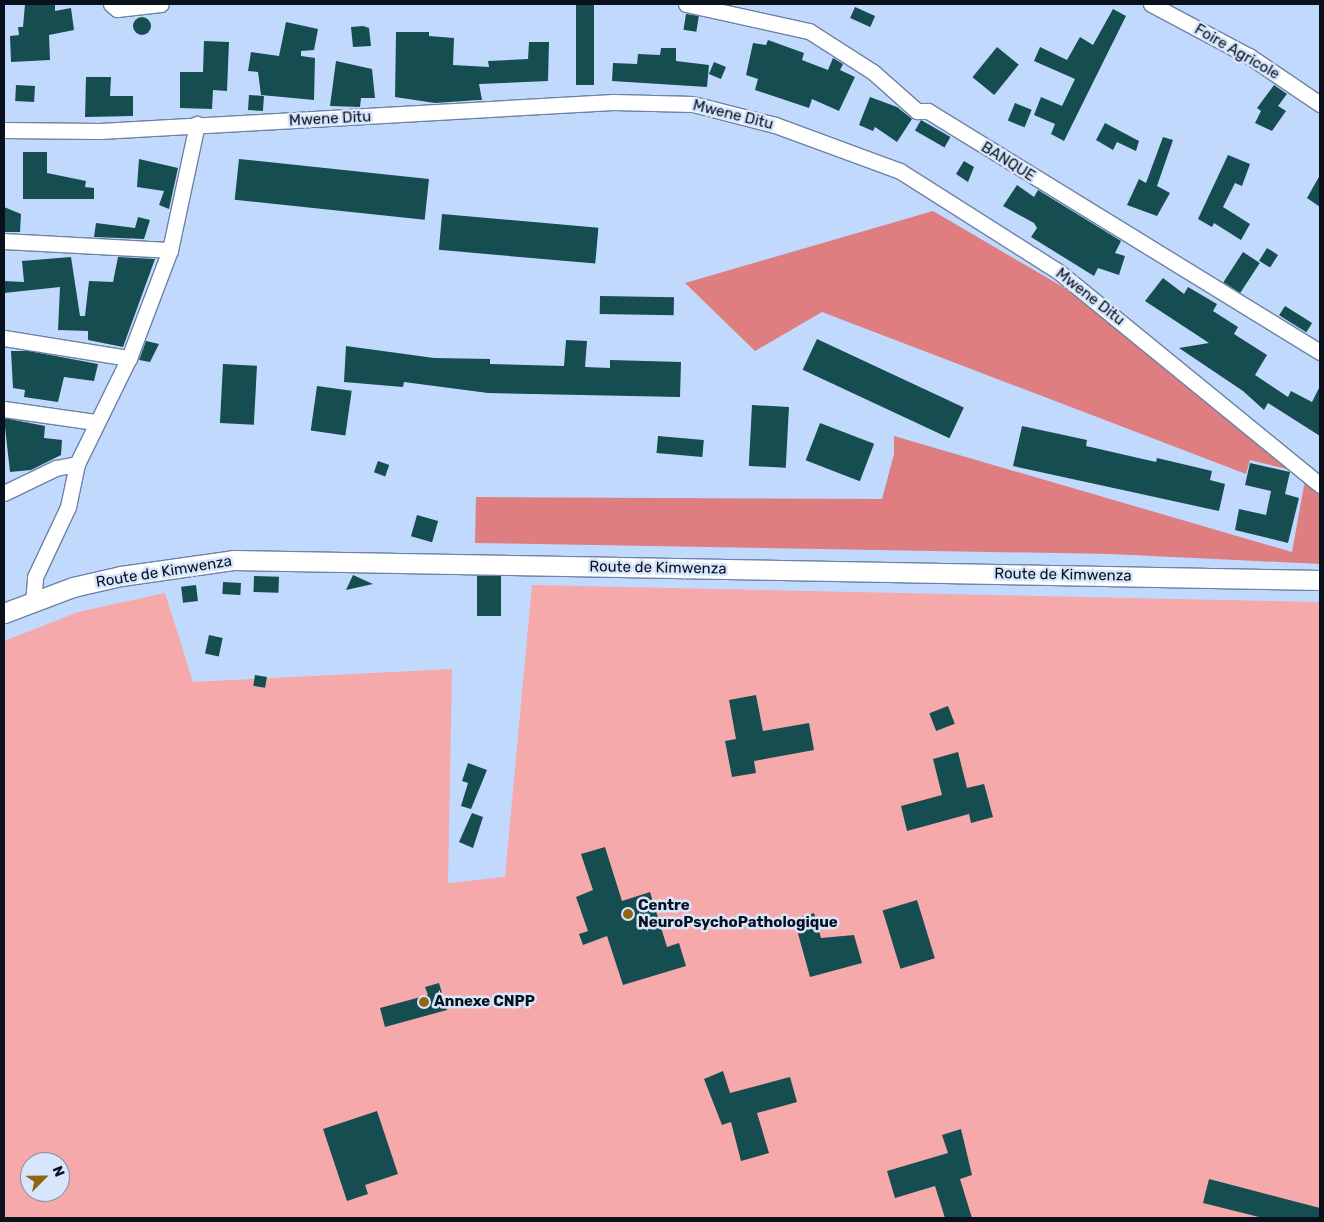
<!DOCTYPE html>
<style>
body{margin:0}
#map{position:relative;width:1324px;height:1222px;overflow:hidden;background:#c2d9fe;font-family:Rubik,sans-serif}
div>[style]{position:absolute}
.green>*{inset:0;background:#f6a9aa}
.forest>*{inset:0;background:#de7e80}
.building>*{inset:0;background:#154d50;transform-origin:0 0}
.round{border-radius:50%}
.roads{filter:drop-shadow(1px 0 #6d82a4) drop-shadow(-1px 0 #6d82a4) drop-shadow(0 1px #6d82a4) drop-shadow(0 -1px #6d82a4)}
.minor>*{height:15px;margin:-7.5px;padding:0 7.5px;transform-origin:7.5px;border-radius:7.5px;background:#fff}
.tertiary>*{height:19px;margin:-9.5px;padding:0 9.5px;transform-origin:9.5px;border-radius:9.5px;background:#fff}
.dots>*{width:14px;height:14px;translate:-50% -50%;box-sizing:border-box;border:2px solid #d7e6fc;border-radius:50%}
span{translate:-50% -50%;white-space:nowrap;text-align:center;line-height:1.15;-webkit-text-stroke:5px #d7e6fc;paint-order:stroke}
.street-label{font-size:15px;color:#09111d}
.poi-label{font-size:15px;color:#09111d;font-weight:700}
.left{translate:0 -50%;text-align:left}
.frame{position:absolute;inset:0;border:5px solid #09111d;pointer-events:none}
.north{position:absolute;left:20px;top:1152px;width:50px;height:50px;box-sizing:border-box;background:#d7e6fc;border:1px solid #8591a3;border-radius:50%;rotate:67deg;font-size:14px;font-weight:700;line-height:20px;text-align:center;color:#09111d}
.north::after{content:'';display:block;margin:auto;width:18px;height:22px;background:#91660f;clip-path:polygon(50% 0,100% 100%,50% 72%,0 100%)}
</style>
<div id="map">
<div class="green">
<i style="clip-path:polygon(evenodd,532px 585px,1320px 602px,1320px 1218px,4px 1218px,4px 641px,78px 612px,165px 593px,193px 682px,452px 669px,448px 883px,505px 877px,532px 585px,30px 1162px,60px 1162px,60px 1192px,30px 1192px,30px 1162px)"></i>
</div>
<div class="forest">
<i style="clip-path:polygon(933px 211px,1068px 290px,1320px 490px,1320px 564px,1110px 554px,475px 543px,476px 497px,882px 499px,894px 454px,894px 436px,1292px 552px,1305px 480px,1295px 471px,1250px 460px,1246px 474px,822px 312px,755px 351px,685px 283px)"></i>
</div>
<div class="building">
<i style="clip-path:polygon(25px 4px,55px 4px,55px 11px,71px 8px,74px 30px,49px 35px,50px 60px,11px 62px,10px 36px,19px 35px,18px 27px,23px 27px)"></i>
<i style="left:576px;top:4px;width:18px;height:81px"></i>
<i style="left:855px;top:7px;width:22px;height:12px;rotate:24deg"></i>
<i style="clip-path:polygon(1113px 9px,1126px 16px,1064px 141px,1051px 134px,1055px 124px,1034px 115px,1041px 97px,1062px 106px,1075px 79px,1034px 61px,1040px 47px,1067px 60px,1080px 37px,1093px 45px)"></i>
<i style="left:686px;top:14px;width:13px;height:16px;rotate:9deg"></i>
<i class="round" style="left:133px;top:17px;width:18px;height:18px"></i>
<i style="clip-path:polygon(286px 22px,318px 29px,314px 50px,301px 51px,301px 56px,315px 58px,314px 100px,261px 95px,258px 72px,248px 71px,251px 52px,279px 56px)"></i>
<i style="clip-path:polygon(363px 26px,369px 28px,371px 46px,353px 47px,351px 27px)"></i>
<i style="clip-path:polygon(396px 32px,429px 32px,429px 36px,454px 38px,453px 65px,489px 67px,488px 61px,528px 59px,529px 42px,549px 42px,548px 81px,479px 84px,482px 100px,478px 100px,435px 103px,395px 97px)"></i>
<i style="clip-path:polygon(768px 40px,804px 53px,802px 60px,828px 70px,833px 58px,843px 64px,840px 70px,855px 77px,839px 111px,812px 99px,809px 108px,755px 90px,758px 79px,746px 75px,753px 43px,766px 45px)"></i>
<i style="clip-path:polygon(204px 41px,229px 42px,227px 91px,213px 90px,212px 109px,180px 108px,180px 72px,203px 72px)"></i>
<i style="left:997px;top:47px;width:28px;height:39px;rotate:39deg"></i>
<i style="clip-path:polygon(661px 48px,676px 48px,676px 61px,709px 65px,707px 87px,612px 81px,613px 63px,637px 64px,638px 54px,660px 55px)"></i>
<i style="clip-path:polygon(336px 61px,372px 69px,375px 98px,361px 98px,360px 107px,330px 106px)"></i>
<i style="left:714px;top:62px;width:13px;height:13px;rotate:23deg"></i>
<i style="clip-path:polygon(86px 77px,111px 77px,110px 96px,133px 96px,133px 116px,85px 117px)"></i>
<i style="left:16px;top:85px;width:19px;height:16px;rotate:3deg"></i>
<i style="clip-path:polygon(1274px 85px,1287px 94px,1278px 106px,1286px 111px,1272px 131px,1255px 123px,1261px 111px,1257px 108px)"></i>
<i style="left:249px;top:95px;width:15px;height:15px;rotate:4deg"></i>
<i style="clip-path:polygon(870px 97px,897px 107px,912px 119px,897px 142px,875px 127px,873px 131px,859px 125px)"></i>
<i style="left:1015px;top:103px;width:18px;height:19px;rotate:22deg"></i>
<i style="left:921px;top:120px;width:34px;height:12px;rotate:30deg"></i>
<i style="clip-path:polygon(1105px 123px,1139px 141px,1136px 151px,1117px 142px,1113px 150px,1096px 140px)"></i>
<i style="clip-path:polygon(1163px 137px,1173px 140px,1157px 186px,1170px 193px,1157px 216px,1127px 205px,1139px 179px,1146px 183px)"></i>
<i style="clip-path:polygon(23px 152px,47px 152px,47px 173px,86px 181px,85px 187px,94px 188px,94px 199px,23px 199px)"></i>
<i style="clip-path:polygon(1228px 155px,1250px 164px,1242px 186px,1235px 183px,1223px 207px,1250px 224px,1241px 240px,1214px 223px,1212px 227px,1198px 219px)"></i>
<i style="clip-path:polygon(139px 159px,178px 168px,169px 209px,159px 205px,164px 191px,137px 187px)"></i>
<i style="left:239px;top:159px;width:191px;height:41px;rotate:6deg"></i>
<i style="clip-path:polygon(964px 161px,974px 167px,968px 182px,956px 174px)"></i>
<i style="clip-path:polygon(1320px 175px,1320px 207px,1307px 198px)"></i>
<i style="clip-path:polygon(1017px 185px,1034px 197px,1038px 190px,1121px 241px,1115px 253px,1125px 256px,1119px 275px,1098px 268px,1094px 276px,1031px 237px,1037px 228px,1034px 223px,1003px 206px)"></i>
<i style="clip-path:polygon(4px 207px,21px 214px,20px 232px,4px 232px)"></i>
<i style="left:442px;top:214px;width:157px;height:36px;rotate:5deg"></i>
<i style="clip-path:polygon(138px 217px,150px 220px,144px 239px,94px 237px,96px 223px,135px 228px)"></i>
<i style="left:1267px;top:248px;width:13px;height:15px;rotate:32deg"></i>
<i style="left:1243px;top:252px;width:20px;height:36px;rotate:33deg"></i>
<i style="clip-path:polygon(71px 257px,80px 316px,85px 316px,89px 281px,113px 282px,118px 257px,155px 259px,123px 347px,88px 340px,88px 331px,58px 330px,60px 287px,4px 293px,4px 281px,24px 282px,22px 261px)"></i>
<i style="clip-path:polygon(1163px 278px,1184px 294px,1188px 287px,1217px 304px,1213px 311px,1238px 327px,1234px 334px,1267px 355px,1255px 375px,1288px 397px,1291px 391px,1312px 402px,1320px 386px,1320px 436px,1268px 403px,1264px 410px,1243px 391px,1179px 348px,1209px 343px,1145px 301px)"></i>
<i style="left:600px;top:296px;width:74px;height:18px;rotate:1deg"></i>
<i style="left:1285px;top:306px;width:32px;height:11px;rotate:32deg"></i>
<i style="left:817px;top:339px;width:162px;height:34px;rotate:25deg"></i>
<i style="clip-path:polygon(566px 340px,587px 341px,585px 367px,610px 368px,610px 360px,681px 362px,680px 397px,488px 393px,404px 382px,403px 387px,344px 382px,346px 346px,434px 358px,490px 359px,490px 364px,564px 366px)"></i>
<i style="clip-path:polygon(146px 341px,159px 344px,150px 362px,139px 360px)"></i>
<i style="clip-path:polygon(11px 351px,29px 351px,98px 364px,94px 381px,64px 377px,58px 402px,24px 397px,25px 390px,13px 388px)"></i>
<i style="left:223px;top:364px;width:34px;height:59px;rotate:3deg"></i>
<i style="left:317px;top:386px;width:35px;height:45px;rotate:8deg"></i>
<i style="left:752px;top:405px;width:37px;height:61px;rotate:3deg"></i>
<i style="clip-path:polygon(4px 418px,45px 426px,44px 438px,62px 440px,61px 455px,31px 470px,10px 472px)"></i>
<i style="left:820px;top:423px;width:58px;height:40px;rotate:21deg"></i>
<i style="clip-path:polygon(1022px 426px,1087px 440px,1086px 446px,1156px 462px,1157px 458px,1212px 471px,1210px 480px,1225px 484px,1219px 511px,1013px 466px)"></i>
<i style="left:658px;top:436px;width:46px;height:17px;rotate:5deg"></i>
<i style="left:378px;top:461px;width:12px;height:12px;rotate:20deg"></i>
<i style="clip-path:polygon(1250px 463px,1290px 472px,1285px 494px,1299px 498px,1288px 543px,1235px 530px,1239px 509px,1266px 515px,1271px 491px,1245px 485px)"></i>
<i style="left:417px;top:515px;width:22px;height:22px;rotate:16deg"></i>
<i style="clip-path:polygon(353px 575px,373px 584px,346px 590px)"></i>
<i style="left:254px;top:576px;width:25px;height:16px;rotate:2deg"></i>
<i style="left:477px;top:576px;width:24px;height:40px"></i>
<i style="left:223px;top:582px;width:18px;height:12px;rotate:3deg"></i>
<i style="left:196px;top:585px;width:16px;height:15px;rotate:83deg"></i>
<i style="left:209px;top:635px;width:14px;height:19px;rotate:12deg"></i>
<i style="left:255px;top:675px;width:12px;height:11px;rotate:9deg"></i>
<i style="clip-path:polygon(756px 695px,763px 731px,809px 723px,814px 750px,754px 761px,756px 773px,732px 777px,725px 741px,736px 739px,729px 700px)"></i>
<i style="left:948px;top:706px;width:19px;height:20px;rotate:69deg"></i>
<i style="clip-path:polygon(958px 752px,967px 788px,984px 784px,993px 817px,971px 823px,969px 814px,907px 831px,901px 806px,942px 795px,933px 759px)"></i>
<i style="clip-path:polygon(468px 763px,487px 770px,471px 809px,461px 806px,468px 783px,462px 781px)"></i>
<i style="clip-path:polygon(472px 813px,483px 817px,473px 848px,459px 842px)"></i>
<i style="clip-path:polygon(605px 847px,622px 901px,650px 892px,667px 947px,679px 943px,686px 966px,623px 985px,607px 936px,583px 945px,579px 934px,588px 931px,576px 897px,593px 890px,581px 854px)"></i>
<i style="left:917px;top:900px;width:61px;height:36px;rotate:73deg"></i>
<i style="clip-path:polygon(814px 913px,821px 938px,854px 935px,862px 963px,810px 977px,794px 919px)"></i>
<i style="clip-path:polygon(439px 983px,447px 1010px,385px 1027px,380px 1008px,428px 995px,425px 987px)"></i>
<i style="clip-path:polygon(723px 1071px,730px 1093px,790px 1077px,797px 1102px,757px 1113px,769px 1153px,741px 1161px,731px 1122px,722px 1125px,704px 1079px)"></i>
<i style="clip-path:polygon(377px 1111px,398px 1174px,365px 1185px,368px 1194px,347px 1201px,323px 1129px)"></i>
<i style="clip-path:polygon(961px 1129px,972px 1175px,960px 1179px,972px 1218px,945px 1218px,935px 1186px,895px 1198px,887px 1171px,948px 1153px,942px 1135px)"></i>
<i style="clip-path:polygon(1209px 1179px,1320px 1208px,1320px 1218px,1263px 1218px,1203px 1203px)"></i>
</div>
<div class="roads">
<div class="minor">
<i style="left:111px;top:4px;width:8px;rotate:40deg"></i>
<i style="left:117px;top:9px;width:44px;rotate:-6.5deg"></i>
<i style="left:686px;top:4px;width:126px;rotate:12.4deg"></i>
<i style="left:809px;top:31px;width:76px;rotate:32.6deg"></i>
<i style="left:873px;top:72px;width:59px;rotate:41.6deg"></i>
<i style="left:917px;top:111px;width:11px"></i>
<i style="left:928px;top:111px;width:460px;rotate:31.6deg"></i>
<i style="left:1151px;top:4px;width:111px;rotate:28deg"></i>
<i style="left:1249px;top:56px;width:86px;rotate:34.1deg"></i>
<i style="left:4px;top:130px;width:96px;rotate:0.6deg"></i>
<i style="left:100px;top:131px;width:514px;rotate:-3.24deg"></i>
<i style="left:613px;top:102px;width:80px;rotate:1.4deg"></i>
<i style="left:693px;top:104px;width:85px;rotate:14.4deg"></i>
<i style="left:775px;top:125px;width:133px;rotate:20.2deg"></i>
<i style="left:900px;top:171px;width:188px;rotate:32.4deg"></i>
<i style="left:1059px;top:272px;width:337px;rotate:39.2deg"></i>
<i style="left:4px;top:241px;width:166px;rotate:3.1deg"></i>
<i style="left:4px;top:338px;width:127px;rotate:9.1deg"></i>
<i style="left:4px;top:409px;width:92px;rotate:8.1deg"></i>
<i style="left:4px;top:493px;width:58px;rotate:-25.7deg"></i>
<i style="left:56px;top:468px;width:21px;rotate:-11deg"></i>
<i style="left:33px;top:602px;width:25px;rotate:-85deg"></i>
<i style="left:35px;top:577px;width:77px;rotate:-64.8deg"></i>
<i style="left:68px;top:507px;width:44px;rotate:-78.2deg"></i>
<i style="left:77px;top:464px;width:118px;rotate:-63.9deg"></i>
<i style="left:129px;top:358px;width:116px;rotate:-69.2deg"></i>
<i style="left:170px;top:250px;width:129px;rotate:-77.9deg"></i>
</div>
<div class="tertiary">
<i style="left:4px;top:613px;width:74px;rotate:-20.6deg"></i>
<i style="left:73px;top:587px;width:49px;rotate:-12.9deg"></i>
<i style="left:121px;top:576px;width:113px;rotate:-8.1deg"></i>
<i style="left:233px;top:560px;width:1087px;rotate:1.05deg"></i>
</div>
</div>
<div class="dots">
<i style="left:628px;top:914px;background:#91660f"></i>
<i style="left:424px;top:1002px;background:#91660f"></i>
</div>
<div class="street-label">
<span style="left:1237px;top:52px;rotate:30deg">Foire Agricole</span>
<span style="left:733px;top:115px;rotate:14deg">Mwene Ditu</span>
<span style="left:330px;top:119px;rotate:-3deg">Mwene Ditu</span>
<span style="left:1008px;top:162px;rotate:32deg">BANQUE</span>
<span style="left:1090px;top:297px;rotate:38deg">Mwene Ditu</span>
<span style="left:658px;top:568px;rotate:1deg">Route de Kimwenza</span>
<span style="left:164px;top:572px;rotate:-9deg">Route de Kimwenza</span>
<span style="left:1063px;top:575px;rotate:1deg">Route de Kimwenza</span>
</div>
<div class="poi-label">
<span class="left" style="left:638px;top:914px">Centre<br>NeuroPsychoPathologique</span>
<span class="left" style="left:434px;top:1002px">Annexe CNPP</span>
</div>
<div class="frame"></div>
<div class="north">N</div>
</div>
